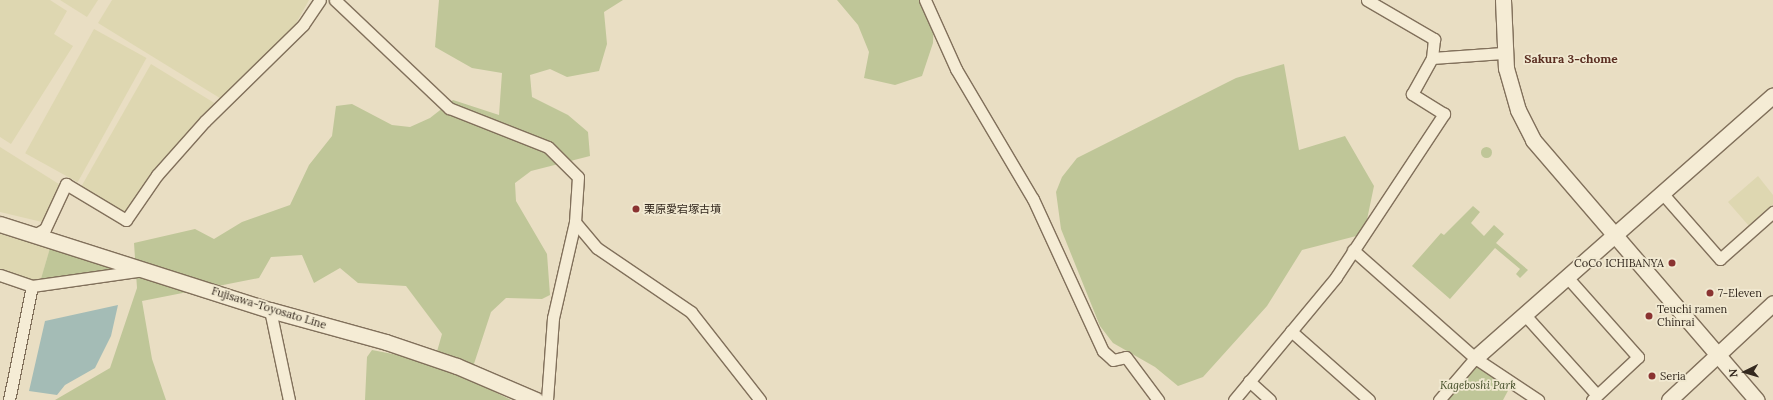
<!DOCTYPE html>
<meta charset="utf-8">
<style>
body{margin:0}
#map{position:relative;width:1773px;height:400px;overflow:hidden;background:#e9dec3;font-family:Lora,"Noto Sans JP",serif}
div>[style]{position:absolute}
.farmland>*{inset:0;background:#ded7b1;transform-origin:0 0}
.green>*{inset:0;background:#bfc698}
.round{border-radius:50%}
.water>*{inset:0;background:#a4bcb6}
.roads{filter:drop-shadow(1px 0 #81705b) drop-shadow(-1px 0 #81705b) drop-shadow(0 1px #81705b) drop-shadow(0 -1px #81705b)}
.street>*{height:11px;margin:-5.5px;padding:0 5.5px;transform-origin:5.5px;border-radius:5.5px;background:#f5ecd5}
.secondary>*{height:15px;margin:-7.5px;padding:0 7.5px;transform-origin:7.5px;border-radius:7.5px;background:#f5ecd5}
.dots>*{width:11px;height:11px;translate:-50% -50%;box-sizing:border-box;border:2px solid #f1e9d1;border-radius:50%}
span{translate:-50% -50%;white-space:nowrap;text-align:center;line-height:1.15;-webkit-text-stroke:3.5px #f1e9d1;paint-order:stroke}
.poi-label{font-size:11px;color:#33281e}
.left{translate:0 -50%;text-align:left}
.right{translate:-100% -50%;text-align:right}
.street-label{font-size:11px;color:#33281e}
.park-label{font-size:11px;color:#434d27;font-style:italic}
.neighbourhood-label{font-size:12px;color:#5b2f22;font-weight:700}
.north{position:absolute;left:1725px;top:352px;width:40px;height:40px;-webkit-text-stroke:3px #f1e9d1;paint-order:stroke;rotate:265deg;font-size:11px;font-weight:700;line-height:16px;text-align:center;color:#33281e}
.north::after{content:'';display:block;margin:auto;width:14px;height:18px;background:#33281e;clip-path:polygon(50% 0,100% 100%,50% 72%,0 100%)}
</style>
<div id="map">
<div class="farmland">
<i style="clip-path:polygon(0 0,50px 0,67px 11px,54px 34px,73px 46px,11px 144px,0 137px)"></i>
<i style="clip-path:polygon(60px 0,98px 0,87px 17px)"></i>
<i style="clip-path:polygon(112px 0,309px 0,294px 27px,223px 100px,98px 23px)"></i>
<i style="left:94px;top:29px;width:60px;height:142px;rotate:29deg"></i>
<i style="clip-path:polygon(151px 64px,216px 104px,124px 213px,81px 187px)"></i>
<i style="clip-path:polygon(0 147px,62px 186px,42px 222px,0 212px)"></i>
<i style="clip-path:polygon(1758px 176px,1773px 195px,1773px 204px,1749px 226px,1728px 202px)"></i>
<i style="clip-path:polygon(0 234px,50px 248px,40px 282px,0 272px)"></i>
</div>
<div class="green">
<i style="clip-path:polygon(439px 0,623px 0,604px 12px,607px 44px,599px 71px,567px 77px,550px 69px,530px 75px,532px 97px,568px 115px,588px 132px,590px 156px,531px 171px,515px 183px,516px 201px,547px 254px,550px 295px,542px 299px,506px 298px,491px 312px,469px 379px,511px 400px,365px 400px,367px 357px,372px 350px,434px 362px,442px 334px,406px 286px,358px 283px,340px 268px,314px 283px,302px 255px,271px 257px,259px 278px,142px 301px,152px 359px,166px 400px,55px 400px,110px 368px,137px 288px,134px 243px,195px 229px,214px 239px,242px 222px,290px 205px,309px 165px,332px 136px,336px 106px,352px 104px,392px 125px,410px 127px,430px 118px,453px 100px,499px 115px,502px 73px,472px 68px,435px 47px)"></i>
<i style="clip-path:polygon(837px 0,921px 0,934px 12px,933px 43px,922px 76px,895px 85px,864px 78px,869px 52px,858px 25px)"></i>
<i style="clip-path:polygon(1284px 64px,1299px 150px,1345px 136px,1374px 186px,1364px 234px,1302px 250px,1267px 306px,1203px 377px,1178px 386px,1155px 367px,1113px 343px,1100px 326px,1061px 229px,1056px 192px,1062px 177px,1077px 158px,1236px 78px)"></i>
<i class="round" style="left:1480.5px;top:146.5px;width:11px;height:11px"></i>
<i style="clip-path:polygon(1473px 206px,1480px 212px,1471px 223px,1484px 236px,1494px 225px,1504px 234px,1496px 243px,1528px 270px,1520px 278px,1516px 274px,1520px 269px,1495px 248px,1450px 299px,1412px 266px,1441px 233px,1444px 235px)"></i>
<i style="clip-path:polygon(50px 248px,106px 262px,120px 268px,40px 282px)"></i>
<i style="clip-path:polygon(1476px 365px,1510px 387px,1503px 400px,1447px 400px)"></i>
</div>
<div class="water">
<i style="clip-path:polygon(118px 305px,111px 336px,95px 368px,65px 385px,57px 395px,29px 391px,45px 321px)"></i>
</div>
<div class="roads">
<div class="street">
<i style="left:335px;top:0;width:157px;rotate:43.5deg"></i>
<i style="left:449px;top:108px;width:106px;rotate:21.5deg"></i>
<i style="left:548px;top:147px;width:42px;rotate:45deg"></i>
<i style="left:578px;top:177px;width:45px;rotate:93.8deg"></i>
<i style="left:575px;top:222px;width:98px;rotate:102.9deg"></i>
<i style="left:553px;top:318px;width:82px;rotate:94.2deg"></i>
<i style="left:925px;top:0;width:76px;rotate:65.8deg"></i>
<i style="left:956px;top:69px;width:151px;rotate:59.4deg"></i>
<i style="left:1033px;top:199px;width:167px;rotate:65.3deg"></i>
<i style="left:1103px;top:351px;width:13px;rotate:42deg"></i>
<i style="left:1113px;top:360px;width:13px;rotate:-13deg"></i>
<i style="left:1126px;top:357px;width:54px;rotate:53.3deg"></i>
<i style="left:1367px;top:0;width:78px;rotate:30.2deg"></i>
<i style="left:1434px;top:39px;width:19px;rotate:96deg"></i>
<i style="left:1662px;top:193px;width:88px;rotate:48.7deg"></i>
<i style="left:1720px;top:259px;width:71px;rotate:-41.6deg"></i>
<i style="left:575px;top:222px;width:34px;rotate:50deg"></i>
<i style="left:597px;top:248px;width:114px;rotate:34.2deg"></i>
<i style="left:691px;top:312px;width:112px;rotate:51.9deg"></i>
<i style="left:36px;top:234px;width:10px;rotate:-29deg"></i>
<i style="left:45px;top:229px;width:50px;rotate:-65deg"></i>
<i style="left:66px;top:184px;width:70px;rotate:31deg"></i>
<i style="left:126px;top:220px;width:55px;rotate:-55.4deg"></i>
<i style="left:157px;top:175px;width:72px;rotate:-48.4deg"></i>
<i style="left:205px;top:121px;width:137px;rotate:-44.4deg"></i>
<i style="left:303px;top:25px;width:30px;rotate:-56deg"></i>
<i style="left:1353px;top:250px;width:163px;rotate:41.5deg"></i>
<i style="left:1475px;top:358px;width:76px;rotate:33.7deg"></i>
<i style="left:0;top:275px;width:34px;rotate:19deg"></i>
<i style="left:32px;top:286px;width:113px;rotate:-8.1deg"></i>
<i style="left:1567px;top:277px;width:107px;rotate:48.4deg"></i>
<i style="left:1638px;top:357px;width:63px;rotate:136.9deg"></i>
<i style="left:270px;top:310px;width:92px;rotate:78.1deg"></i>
<i style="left:1524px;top:314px;width:109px;rotate:48deg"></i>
<i style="left:1291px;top:331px;width:104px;rotate:41.5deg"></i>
<i style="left:1249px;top:381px;width:28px;rotate:42deg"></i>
<i style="left:9px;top:400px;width:116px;rotate:-78.6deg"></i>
<i style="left:1234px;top:400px;width:160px;rotate:-50.3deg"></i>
<i style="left:1336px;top:277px;width:196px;rotate:-56.5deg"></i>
<i style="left:1444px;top:114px;width:38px;rotate:-148deg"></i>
<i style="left:1412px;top:94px;width:41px;rotate:-60.9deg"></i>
<i style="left:1432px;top:58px;width:71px;rotate:-4deg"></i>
<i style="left:1439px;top:400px;width:55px;rotate:-49.4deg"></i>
</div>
<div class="secondary">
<i style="left:1503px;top:0;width:68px;rotate:87.5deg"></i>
<i style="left:1506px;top:68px;width:44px;rotate:74.1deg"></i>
<i style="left:1518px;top:110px;width:34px;rotate:63deg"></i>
<i style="left:1533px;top:140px;width:343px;rotate:49.3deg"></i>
<i style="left:0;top:224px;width:283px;rotate:17.7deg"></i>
<i style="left:270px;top:310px;width:120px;rotate:15.4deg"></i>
<i style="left:386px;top:342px;width:75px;rotate:18.7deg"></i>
<i style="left:457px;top:366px;width:86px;rotate:23.3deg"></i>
<i style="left:1475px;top:358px;width:397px;rotate:-41.4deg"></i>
<i style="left:1669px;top:400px;width:142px;rotate:-43deg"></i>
</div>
</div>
<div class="dots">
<i style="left:636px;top:209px;background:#8a3331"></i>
<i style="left:1672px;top:263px;background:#8a3331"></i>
<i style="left:1710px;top:293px;background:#8a3331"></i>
<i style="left:1649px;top:316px;background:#8a3331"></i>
<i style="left:1652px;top:376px;background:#8a3331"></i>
</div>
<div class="poi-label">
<span class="left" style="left:644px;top:209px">栗原愛宕塚古墳</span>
<span class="right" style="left:1664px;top:263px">CoCo ICHIBANYA</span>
<span class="left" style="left:1718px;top:293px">7-Eleven</span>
<span class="left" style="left:1657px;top:316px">Teuchi ramen<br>Chinrai</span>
<span class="left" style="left:1660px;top:376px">Seria</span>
</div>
<div class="street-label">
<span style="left:269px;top:308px;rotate:17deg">Fujisawa-Toyosato Line</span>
</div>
<div class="park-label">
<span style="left:1478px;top:385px">Kageboshi Park</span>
</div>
<div class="neighbourhood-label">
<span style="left:1571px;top:59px">Sakura 3-chome</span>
</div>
<div class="north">N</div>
</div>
